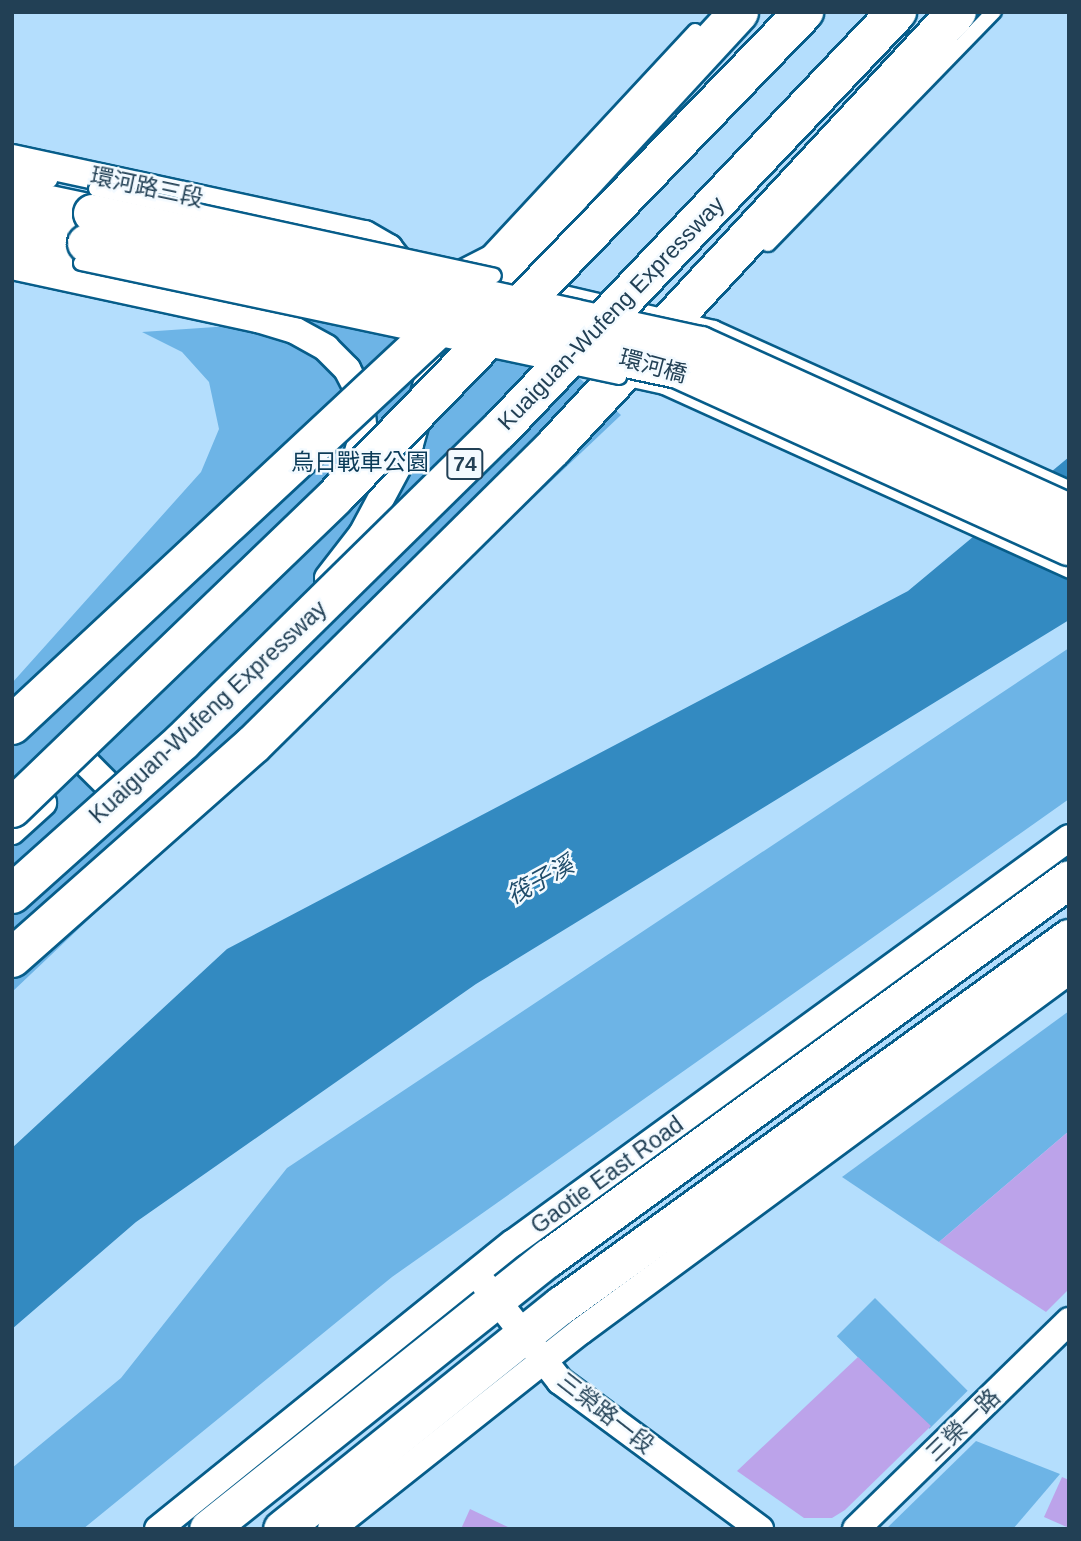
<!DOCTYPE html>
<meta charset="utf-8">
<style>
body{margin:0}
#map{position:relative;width:1081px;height:1541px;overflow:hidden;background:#b4defd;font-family:Helvetica,"Noto Sans TC",sans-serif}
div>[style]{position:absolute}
.green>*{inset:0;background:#6db4e6;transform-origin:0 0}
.water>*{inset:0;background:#338ac1}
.building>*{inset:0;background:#bca3ea}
.roads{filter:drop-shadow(2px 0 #075d8a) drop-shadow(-2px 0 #075d8a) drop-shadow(0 2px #075d8a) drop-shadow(0 -2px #075d8a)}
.lane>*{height:14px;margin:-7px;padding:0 7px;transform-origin:7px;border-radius:7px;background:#fff}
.street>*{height:26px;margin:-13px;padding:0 13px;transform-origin:13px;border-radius:13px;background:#fff}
.secondary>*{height:37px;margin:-18.5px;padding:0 18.5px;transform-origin:18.5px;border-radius:18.5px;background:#fff}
.highway>*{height:38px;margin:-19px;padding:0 19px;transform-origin:19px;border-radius:19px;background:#fff}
.bridges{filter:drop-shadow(2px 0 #075d8a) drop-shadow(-2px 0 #075d8a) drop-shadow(0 2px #075d8a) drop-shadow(0 -2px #075d8a)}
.lane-bridge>*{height:14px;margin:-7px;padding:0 7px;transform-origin:7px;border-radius:7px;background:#fff}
.secondary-bridge>*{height:37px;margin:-18.5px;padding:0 18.5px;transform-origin:18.5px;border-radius:18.5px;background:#fff}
.highway-bridge>*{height:38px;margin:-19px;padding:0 19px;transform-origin:19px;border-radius:19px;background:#fff}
span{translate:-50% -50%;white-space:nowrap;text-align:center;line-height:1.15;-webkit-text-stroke:5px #f3faff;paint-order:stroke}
.shield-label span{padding:2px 5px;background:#f3faff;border:2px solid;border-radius:5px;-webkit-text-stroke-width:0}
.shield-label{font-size:21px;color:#224055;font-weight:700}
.street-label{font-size:23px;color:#224055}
.park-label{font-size:23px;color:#0b3b58}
.water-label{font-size:24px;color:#204d6b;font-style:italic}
.frame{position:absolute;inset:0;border:14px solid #224055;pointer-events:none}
</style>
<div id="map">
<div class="green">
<i style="clip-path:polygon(500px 308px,621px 415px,12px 992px,12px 683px,201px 472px,219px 429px,209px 382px,182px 352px,142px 332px)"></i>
<i style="clip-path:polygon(1069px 648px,1069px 799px,392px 1277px,83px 1529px,12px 1529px,12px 1468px,121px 1378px,287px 1168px)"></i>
<i style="clip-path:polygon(1069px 1011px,1069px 1131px,939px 1242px,842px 1177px)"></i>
<i style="left:875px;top:1298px;width:131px;height:54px;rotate:45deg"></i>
<i style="clip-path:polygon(976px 1441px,1060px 1474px,1013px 1529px,886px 1529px)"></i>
</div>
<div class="water">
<i style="clip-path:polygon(1069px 457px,1069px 620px,476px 984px,136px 1222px,12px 1329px,12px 1148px,227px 949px,908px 591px)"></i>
</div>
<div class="building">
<i style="clip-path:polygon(1069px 1131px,1069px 1289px,1046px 1312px,939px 1242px)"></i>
<i style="clip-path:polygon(858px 1357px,931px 1426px,845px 1510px,832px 1518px,804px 1518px,737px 1471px)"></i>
<i style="clip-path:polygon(1062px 1477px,1069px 1480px,1069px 1528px,1044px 1517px)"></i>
<i style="clip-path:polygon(470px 1509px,512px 1529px,461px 1529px)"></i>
</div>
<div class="roads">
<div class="lane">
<i style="left:12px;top:172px;width:39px;rotate:12deg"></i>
<i style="left:768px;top:244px;width:324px;rotate:-45.8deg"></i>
<i style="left:12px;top:248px;width:71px;rotate:12.3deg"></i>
<i style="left:460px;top:268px;width:33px;rotate:-27deg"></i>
<i style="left:489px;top:253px;width:303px;rotate:-47.1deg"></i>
<i style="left:543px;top:288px;width:176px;rotate:13.2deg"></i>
<i style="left:714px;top:328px;width:389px;rotate:24.3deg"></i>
<i style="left:623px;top:378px;width:42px;rotate:12.4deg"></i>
<i style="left:664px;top:387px;width:445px;rotate:24.4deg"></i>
</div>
<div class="street">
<i style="left:12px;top:158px;width:361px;rotate:12.2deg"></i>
<i style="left:365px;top:234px;width:28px;rotate:30deg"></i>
<i style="left:389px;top:248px;width:29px;rotate:52deg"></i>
<i style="left:12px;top:266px;width:252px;rotate:12.2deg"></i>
<i style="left:258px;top:319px;width:38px;rotate:17deg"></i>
<i style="left:294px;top:330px;width:37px;rotate:29deg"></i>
<i style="left:326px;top:348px;width:30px;rotate:45deg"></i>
<i style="left:347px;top:369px;width:29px;rotate:63deg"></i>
<i style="left:360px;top:395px;width:36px;rotate:84deg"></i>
<i style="left:364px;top:431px;width:47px;rotate:106.1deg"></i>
<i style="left:328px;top:578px;width:56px;rotate:-52.3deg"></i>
<i style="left:362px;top:534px;width:102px;rotate:-61.9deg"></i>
<i style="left:410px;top:444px;width:82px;rotate:-74.4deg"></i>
<i style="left:432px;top:365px;width:40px;rotate:-90deg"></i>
<i style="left:86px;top:763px;width:31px;rotate:45deg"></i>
<i style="left:12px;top:831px;width:42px;rotate:-42.1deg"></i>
<i style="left:485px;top:1285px;width:122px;rotate:52deg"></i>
<i style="left:560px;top:1381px;width:249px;rotate:36.5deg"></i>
<i style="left:158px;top:1529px;width:456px;rotate:-38.9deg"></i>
<i style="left:513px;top:1243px;width:688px;rotate:-36.07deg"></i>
<i style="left:331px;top:1529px;width:319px;rotate:-38.4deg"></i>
<i style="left:581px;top:1331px;width:606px;rotate:-36.42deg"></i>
<i style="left:856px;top:1529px;width:298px;rotate:-44.3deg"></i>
</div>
<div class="secondary">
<i style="left:12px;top:196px;width:82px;rotate:12deg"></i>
<i style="left:12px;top:227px;width:76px;rotate:12.2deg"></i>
<i style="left:208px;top:1529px;width:435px;rotate:-38.6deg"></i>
<i style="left:548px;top:1258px;width:644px;rotate:-36.03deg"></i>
<i style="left:282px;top:1529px;width:358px;rotate:-38.8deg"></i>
<i style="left:561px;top:1305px;width:627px;rotate:-35.85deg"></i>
</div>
<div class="highway">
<i style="left:462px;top:306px;width:59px;rotate:-42.9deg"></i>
<i style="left:505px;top:266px;width:345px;rotate:-47.3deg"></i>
<i style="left:12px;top:958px;width:323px;rotate:-41.5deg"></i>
<i style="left:254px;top:744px;width:421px;rotate:-44.7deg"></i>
<i style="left:553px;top:448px;width:594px;rotate:-47.18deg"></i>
</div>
</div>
<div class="bridges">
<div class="lane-bridge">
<i style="left:96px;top:189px;width:407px;rotate:12.3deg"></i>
<i style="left:81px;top:263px;width:550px;rotate:11.96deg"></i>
</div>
<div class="secondary-bridge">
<i style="left:92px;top:213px;width:622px;rotate:12.25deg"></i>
<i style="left:700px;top:345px;width:405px;rotate:24.4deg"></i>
<i style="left:86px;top:243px;width:605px;rotate:12.02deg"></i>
<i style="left:678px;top:369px;width:429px;rotate:24.4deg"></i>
</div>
<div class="highway-bridge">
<i style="left:12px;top:725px;width:594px;rotate:-42.95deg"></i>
<i style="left:12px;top:808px;width:448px;rotate:-43.9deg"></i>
<i style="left:335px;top:497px;width:675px;rotate:-45.96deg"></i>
<i style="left:12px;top:894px;width:229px;rotate:-41.8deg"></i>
<i style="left:183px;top:741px;width:443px;rotate:-44.5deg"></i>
<i style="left:499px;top:431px;width:578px;rotate:-46.47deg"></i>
</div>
</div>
<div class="shield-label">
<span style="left:465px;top:464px">74</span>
</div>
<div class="street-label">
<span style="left:147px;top:187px;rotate:12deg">環河路三段</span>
<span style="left:611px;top:313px;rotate:-46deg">Kuaiguan-Wufeng Expressway</span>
<span style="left:653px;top:366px;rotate:15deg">環河橋</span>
<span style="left:208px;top:712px;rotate:-43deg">Kuaiguan-Wufeng Expressway</span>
<span style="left:607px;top:1175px;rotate:-36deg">Gaotie East Road</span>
<span style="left:606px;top:1413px;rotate:38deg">三榮路一段</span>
<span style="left:963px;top:1425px;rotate:-44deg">三榮一路</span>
</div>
<div class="park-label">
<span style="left:360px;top:462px">烏日戰車公園</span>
</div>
<div class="water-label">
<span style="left:540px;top:880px;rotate:-29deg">筏子溪</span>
</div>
<div class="frame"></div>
</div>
